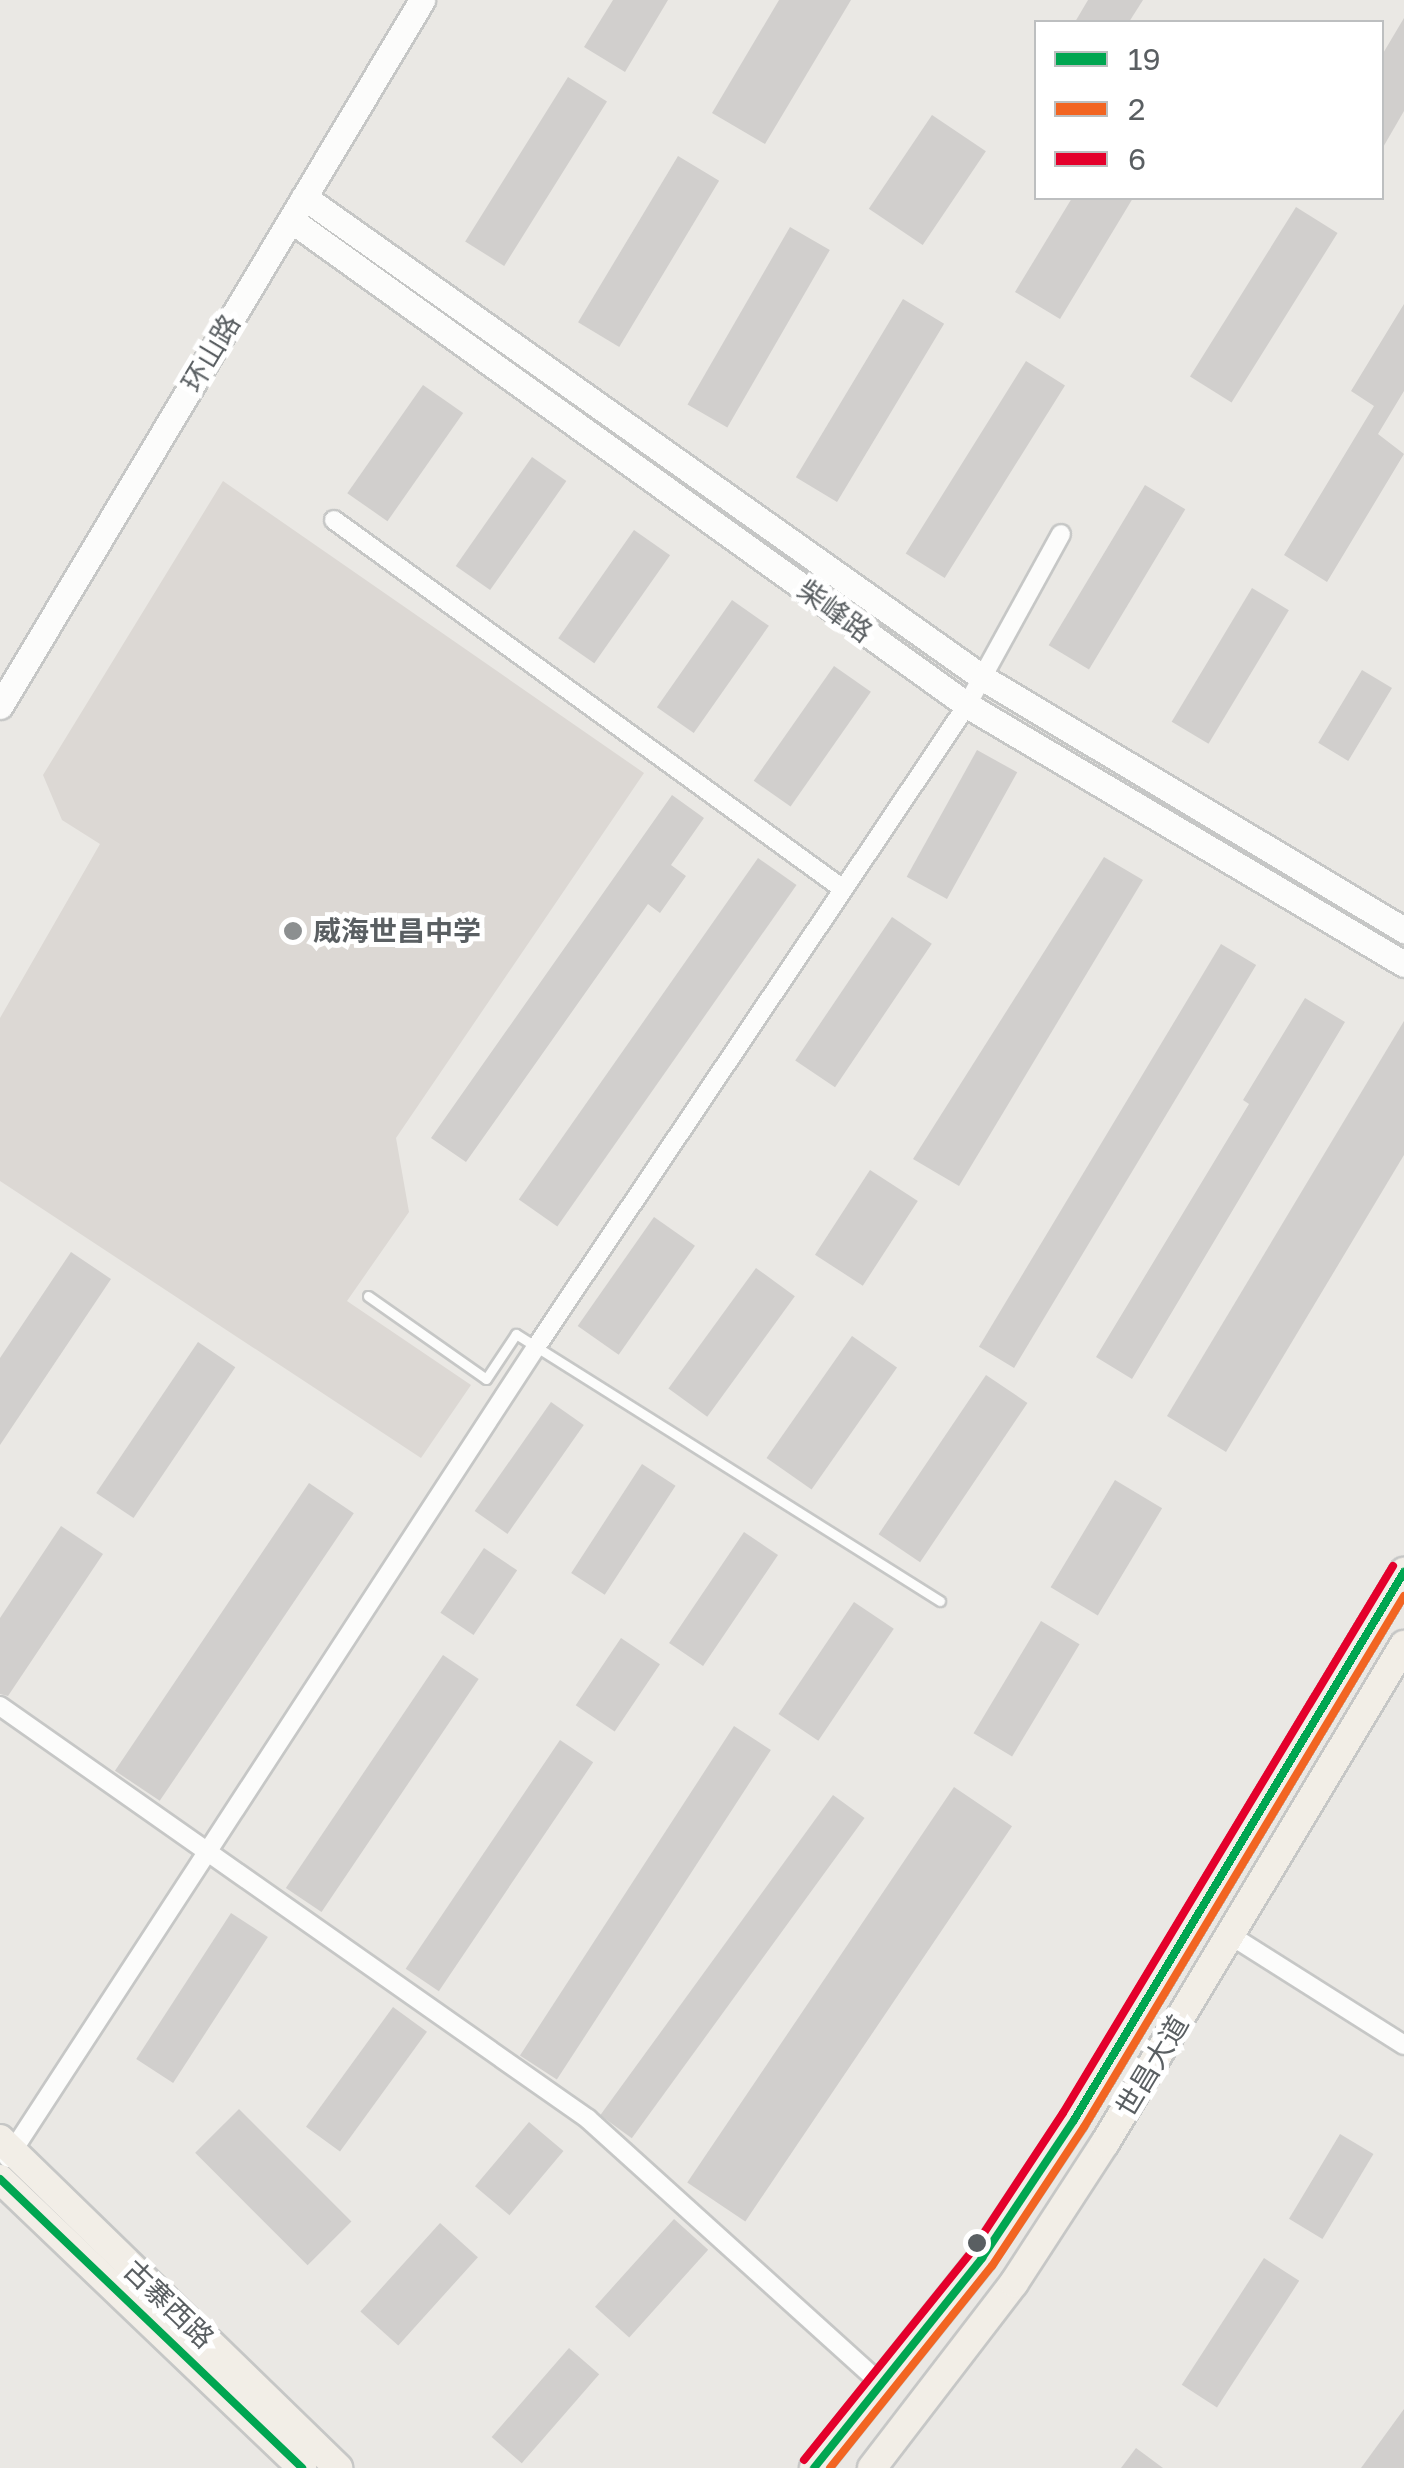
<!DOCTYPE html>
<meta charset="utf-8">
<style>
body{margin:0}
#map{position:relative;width:1404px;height:2468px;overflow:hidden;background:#eae8e4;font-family:"Golos Text","Noto Sans SC",sans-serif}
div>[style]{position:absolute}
.education>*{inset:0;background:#dcd8d4}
.building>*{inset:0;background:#d1cfcd;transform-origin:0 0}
.roads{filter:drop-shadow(2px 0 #c6c7c6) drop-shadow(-2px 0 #c6c7c6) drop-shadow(0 2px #c6c7c6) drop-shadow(0 -2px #c6c7c6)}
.lane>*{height:9px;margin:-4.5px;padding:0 4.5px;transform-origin:4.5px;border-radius:4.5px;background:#fcfcfb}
.street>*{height:18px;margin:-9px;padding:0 9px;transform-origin:9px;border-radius:9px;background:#fcfcfb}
.secondary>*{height:25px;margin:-12.5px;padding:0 12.5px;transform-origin:12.5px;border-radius:12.5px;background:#fcfcfb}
.primary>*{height:28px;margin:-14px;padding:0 14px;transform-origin:14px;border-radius:14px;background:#f2eee7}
.bus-1>*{height:8px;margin:-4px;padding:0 4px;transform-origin:4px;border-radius:4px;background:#00a651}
.bus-2>*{height:8px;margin:-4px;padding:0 4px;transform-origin:4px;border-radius:4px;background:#f26522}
.bus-3>*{height:8px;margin:-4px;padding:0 4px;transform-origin:4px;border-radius:4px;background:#e4002b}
.dots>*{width:28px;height:28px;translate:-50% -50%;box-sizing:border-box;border:5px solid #fff;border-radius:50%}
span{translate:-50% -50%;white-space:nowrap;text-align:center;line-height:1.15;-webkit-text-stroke:10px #fff;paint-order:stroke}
.street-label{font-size:28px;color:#5a5f62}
.poi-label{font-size:28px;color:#5a5f62;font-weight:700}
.left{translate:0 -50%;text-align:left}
.legend{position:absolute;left:1034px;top:20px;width:350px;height:180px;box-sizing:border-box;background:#fff;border:2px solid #bdbfc0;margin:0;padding:12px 18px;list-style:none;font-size:30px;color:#5a5f62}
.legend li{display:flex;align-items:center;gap:20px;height:50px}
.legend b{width:50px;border:2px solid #bdbfc0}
</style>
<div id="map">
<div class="education">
<i style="clip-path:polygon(223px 481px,644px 773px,396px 1138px,409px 1212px,347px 1301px,471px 1385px,421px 1458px,0 1181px,0 1018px,100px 844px,62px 820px,43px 775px)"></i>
</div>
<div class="building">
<i style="clip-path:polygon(613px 0,668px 0,625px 72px,584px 47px)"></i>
<i style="clip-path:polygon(779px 0,851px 0,765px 144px,712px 113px)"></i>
<i style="clip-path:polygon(1088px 0,1143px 0,1129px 22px,1075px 22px)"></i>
<i style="clip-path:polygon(1404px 18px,1404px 111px,1382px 149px,1382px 55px)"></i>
<i style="left:568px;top:77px;width:46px;height:194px;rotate:32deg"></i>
<i style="left:932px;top:115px;width:65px;height:113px;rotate:34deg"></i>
<i style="left:678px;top:156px;width:48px;height:194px;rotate:31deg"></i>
<i style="clip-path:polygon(1072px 198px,1133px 198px,1060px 319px,1015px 292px)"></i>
<i style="left:1296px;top:207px;width:49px;height:200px;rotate:32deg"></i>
<i style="left:790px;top:227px;width:46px;height:205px;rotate:30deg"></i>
<i style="left:903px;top:299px;width:48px;height:208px;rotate:31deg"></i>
<i style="clip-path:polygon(1404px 304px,1404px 391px,1378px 434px,1404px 454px,1327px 582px,1284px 555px,1374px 406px,1351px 391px)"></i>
<i style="left:1026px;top:361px;width:46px;height:227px;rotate:32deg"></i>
<i style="left:423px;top:385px;width:49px;height:132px;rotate:35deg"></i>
<i style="left:532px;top:457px;width:42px;height:133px;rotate:35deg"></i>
<i style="left:1145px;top:485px;width:47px;height:187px;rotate:31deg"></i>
<i style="left:634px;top:530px;width:44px;height:132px;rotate:35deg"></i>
<i style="left:1252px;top:588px;width:43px;height:156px;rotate:31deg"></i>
<i style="left:732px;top:600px;width:45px;height:131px;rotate:35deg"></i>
<i style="left:834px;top:666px;width:45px;height:140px;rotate:35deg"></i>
<i style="left:1362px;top:670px;width:35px;height:85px;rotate:31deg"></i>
<i style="left:977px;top:750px;width:46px;height:145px;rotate:29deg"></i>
<i style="clip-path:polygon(672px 795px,704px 818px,671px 865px,686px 876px,660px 913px,648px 904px,466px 1162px,431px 1138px)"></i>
<i style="clip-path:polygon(1104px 857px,1143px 880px,959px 1186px,913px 1159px)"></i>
<i style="left:758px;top:858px;width:47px;height:417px;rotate:35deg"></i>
<i style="left:892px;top:917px;width:48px;height:173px;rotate:34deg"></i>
<i style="left:1221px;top:944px;width:41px;height:470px;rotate:31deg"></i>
<i style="clip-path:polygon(1305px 998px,1345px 1022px,1132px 1379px,1096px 1357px,1249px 1104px,1243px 1100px)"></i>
<i style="clip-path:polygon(1404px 1021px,1404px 1155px,1226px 1452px,1167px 1416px)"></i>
<i style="left:870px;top:1170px;width:57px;height:101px;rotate:33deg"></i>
<i style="left:654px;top:1217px;width:50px;height:133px;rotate:35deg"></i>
<i style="clip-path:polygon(71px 1252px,111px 1279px,0 1445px,0 1358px)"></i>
<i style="left:756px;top:1268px;width:48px;height:149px;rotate:36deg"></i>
<i style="left:852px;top:1336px;width:55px;height:149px;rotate:35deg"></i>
<i style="left:198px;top:1342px;width:45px;height:182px;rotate:34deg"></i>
<i style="left:986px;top:1375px;width:50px;height:192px;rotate:34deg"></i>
<i style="left:551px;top:1402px;width:40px;height:133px;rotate:35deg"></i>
<i style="left:642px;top:1464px;width:40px;height:130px;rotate:33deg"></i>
<i style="left:1115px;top:1480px;width:55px;height:125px;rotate:31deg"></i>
<i style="left:309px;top:1483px;width:54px;height:347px;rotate:34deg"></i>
<i style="clip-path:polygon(61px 1526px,103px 1554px,8px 1696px,0 1694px,0 1618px)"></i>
<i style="left:744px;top:1532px;width:41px;height:134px;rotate:34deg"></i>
<i style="left:484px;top:1548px;width:40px;height:78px;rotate:34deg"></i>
<i style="left:854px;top:1602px;width:48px;height:135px;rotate:34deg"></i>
<i style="left:1041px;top:1621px;width:45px;height:131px;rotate:31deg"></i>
<i style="left:621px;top:1638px;width:47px;height:81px;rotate:34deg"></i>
<i style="left:443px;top:1655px;width:43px;height:281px;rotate:34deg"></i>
<i style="left:734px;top:1726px;width:44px;height:393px;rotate:33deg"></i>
<i style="left:560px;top:1740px;width:40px;height:276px;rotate:34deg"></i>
<i style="left:954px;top:1787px;width:70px;height:477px;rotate:34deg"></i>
<i style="left:833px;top:1795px;width:39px;height:396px;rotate:36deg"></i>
<i style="left:231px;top:1913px;width:44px;height:174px;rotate:33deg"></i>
<i style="left:393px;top:2007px;width:42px;height:148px;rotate:36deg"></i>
<i style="left:239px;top:2109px;width:159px;height:62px;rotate:45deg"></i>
<i style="left:529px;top:2122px;width:45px;height:84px;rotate:40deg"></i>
<i style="left:1340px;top:2134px;width:39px;height:99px;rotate:31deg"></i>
<i style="left:674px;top:2219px;width:46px;height:118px;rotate:42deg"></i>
<i style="left:440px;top:2223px;width:51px;height:119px;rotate:42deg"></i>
<i style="left:1264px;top:2258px;width:42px;height:151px;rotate:33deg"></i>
<i style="left:569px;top:2348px;width:40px;height:118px;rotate:41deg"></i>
<i style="clip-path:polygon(1404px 2409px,1404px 2468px,1361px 2468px)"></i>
<i style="clip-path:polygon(1136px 2448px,1163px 2468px,1121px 2468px)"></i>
</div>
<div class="roads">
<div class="lane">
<i style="left:368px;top:1296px;width:144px;rotate:35.1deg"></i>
<i style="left:486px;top:1379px;width:54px;rotate:-56.3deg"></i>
<i style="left:516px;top:1334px;width:501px;rotate:32.2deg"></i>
</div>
<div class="street">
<i style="left:334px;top:520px;width:629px;rotate:35.94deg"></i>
<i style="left:0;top:1706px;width:719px;rotate:35.08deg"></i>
<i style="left:588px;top:2119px;width:398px;rotate:42.1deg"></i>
<i style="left:1230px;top:1935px;width:206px;rotate:32.3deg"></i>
<i style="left:8px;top:2158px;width:968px;rotate:-56.93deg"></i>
<i style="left:536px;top:1347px;width:773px;rotate:-56.12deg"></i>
<i style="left:967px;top:705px;width:195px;rotate:-61.2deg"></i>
</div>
<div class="secondary">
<i style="left:304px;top:197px;width:832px;rotate:35.31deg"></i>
<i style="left:983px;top:678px;width:491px;rotate:30.9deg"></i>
<i style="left:291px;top:220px;width:832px;rotate:35.66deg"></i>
<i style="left:967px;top:705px;width:508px;rotate:30.65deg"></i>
<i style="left:0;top:706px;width:823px;rotate:-59.13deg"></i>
</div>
<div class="primary">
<i style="left:0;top:2139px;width:472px;rotate:44.2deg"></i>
<i style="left:0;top:2179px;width:418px;rotate:43.7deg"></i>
<i style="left:814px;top:2468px;width:269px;rotate:-51.3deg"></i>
<i style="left:982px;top:2258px;width:166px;rotate:-56.3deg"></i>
<i style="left:1074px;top:2120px;width:640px;rotate:-58.94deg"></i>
<i style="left:872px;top:2468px;width:233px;rotate:-52.5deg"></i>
<i style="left:1014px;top:2283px;width:167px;rotate:-57deg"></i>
<i style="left:1105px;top:2143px;width:581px;rotate:-59.02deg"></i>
</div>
</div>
<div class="bus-1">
<i style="left:0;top:2179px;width:418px;rotate:43.7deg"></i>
<i style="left:814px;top:2468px;width:269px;rotate:-51.3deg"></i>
<i style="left:982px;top:2258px;width:166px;rotate:-56.3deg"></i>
<i style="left:1074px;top:2120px;width:640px;rotate:-58.94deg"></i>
</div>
<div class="bus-2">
<i style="left:830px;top:2468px;width:259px;rotate:-51.3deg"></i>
<i style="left:992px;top:2266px;width:167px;rotate:-56.5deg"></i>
<i style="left:1084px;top:2127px;width:620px;rotate:-58.93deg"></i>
</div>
<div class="bus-3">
<i style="left:804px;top:2460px;width:268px;rotate:-51.2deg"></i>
<i style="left:972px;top:2251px;width:165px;rotate:-56.6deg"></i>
<i style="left:1063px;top:2113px;width:639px;rotate:-58.9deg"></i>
</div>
<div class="dots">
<i style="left:293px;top:931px;background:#8c8f90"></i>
<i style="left:977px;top:2243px;background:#5a5f62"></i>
</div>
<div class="street-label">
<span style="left:211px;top:353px;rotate:-59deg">环山路</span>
<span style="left:835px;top:611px;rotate:36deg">柴峰路</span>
<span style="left:1152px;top:2066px;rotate:-59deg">世昌大道</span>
<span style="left:169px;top:2304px;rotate:44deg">古寨西路</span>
</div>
<div class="poi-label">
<span class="left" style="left:313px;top:931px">威海世昌中学</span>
</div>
<ul class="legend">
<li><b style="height:12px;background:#00a651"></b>19</li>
<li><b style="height:12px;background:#f26522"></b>2</li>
<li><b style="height:12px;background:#e4002b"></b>6</li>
</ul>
</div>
